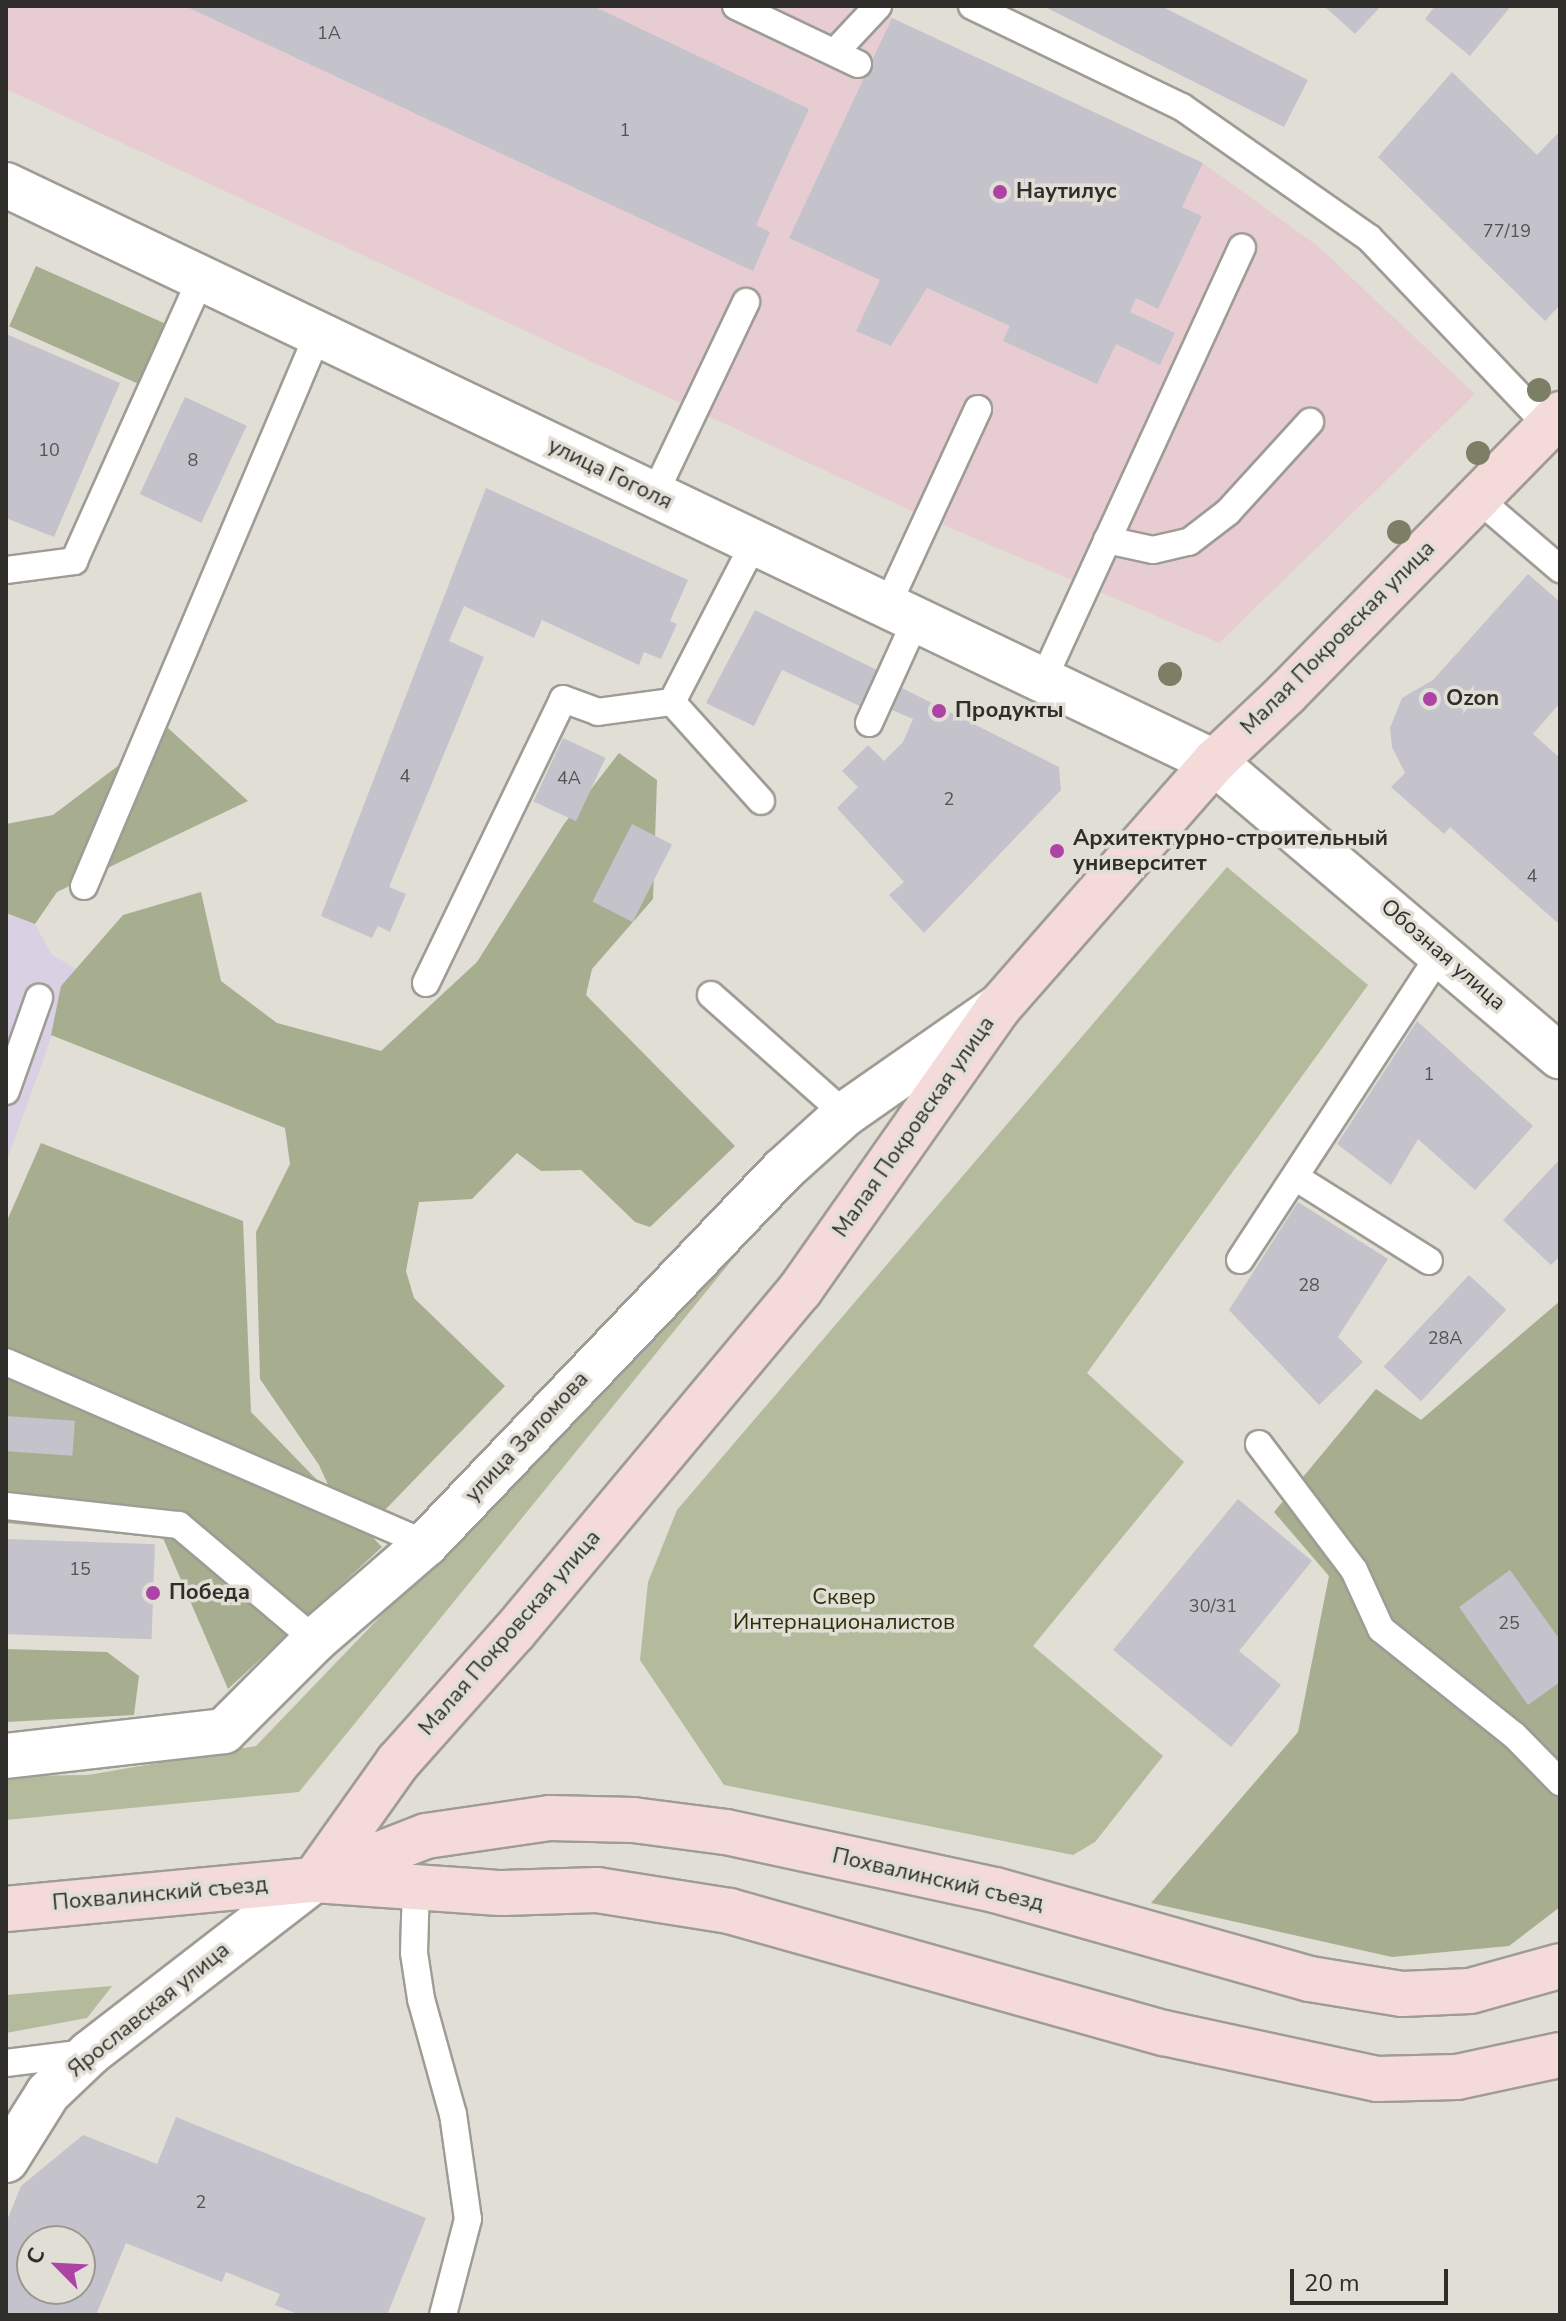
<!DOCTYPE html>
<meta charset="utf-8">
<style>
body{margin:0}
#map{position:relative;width:1566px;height:2321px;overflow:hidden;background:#e0ded5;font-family:"Nunito Sans",sans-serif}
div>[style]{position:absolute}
.commercial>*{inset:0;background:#dad0e4}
.education>*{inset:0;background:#e7cdd2}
.green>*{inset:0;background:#b4bb9d}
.forest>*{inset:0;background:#a7ae8f;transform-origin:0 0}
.building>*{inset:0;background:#c4c3cc;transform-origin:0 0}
.roads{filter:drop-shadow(2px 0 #9e9c94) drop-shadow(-2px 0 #9e9c94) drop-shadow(0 2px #9e9c94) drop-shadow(0 -2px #9e9c94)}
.lane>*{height:26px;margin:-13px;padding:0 13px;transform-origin:13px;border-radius:13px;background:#fff}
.street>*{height:44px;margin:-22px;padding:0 22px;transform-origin:22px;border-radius:22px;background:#fff}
.secondary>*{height:44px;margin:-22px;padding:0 22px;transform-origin:22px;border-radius:22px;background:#f4dbda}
.trees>*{width:24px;height:24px;margin:-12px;border-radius:50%;background:#7c7f65}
.dots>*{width:22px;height:22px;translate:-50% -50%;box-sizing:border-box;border:4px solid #e0ded5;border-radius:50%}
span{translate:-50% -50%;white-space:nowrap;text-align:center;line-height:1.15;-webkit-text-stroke:7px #e0ded5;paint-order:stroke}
.number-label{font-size:18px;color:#545352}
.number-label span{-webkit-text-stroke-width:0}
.poi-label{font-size:22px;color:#2f2e2a;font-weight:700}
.left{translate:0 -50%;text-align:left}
.street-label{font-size:22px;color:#2f2e2a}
.park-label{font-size:22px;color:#2b310a}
.frame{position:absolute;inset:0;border:8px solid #2f2e2a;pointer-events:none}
.north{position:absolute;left:16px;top:2225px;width:80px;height:80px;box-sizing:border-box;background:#e0ded5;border:2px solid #999891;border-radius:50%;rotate:294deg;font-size:22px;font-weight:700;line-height:32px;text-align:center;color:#2f2e2a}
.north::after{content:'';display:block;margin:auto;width:28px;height:36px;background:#ad43a4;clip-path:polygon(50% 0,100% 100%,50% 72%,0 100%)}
.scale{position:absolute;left:1290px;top:2269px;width:158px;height:36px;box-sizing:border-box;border:4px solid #2f2e2a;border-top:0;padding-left:10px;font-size:24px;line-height:28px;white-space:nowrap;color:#2f2e2a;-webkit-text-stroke:6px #e0ded5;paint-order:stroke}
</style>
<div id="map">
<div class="commercial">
<i style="clip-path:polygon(6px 913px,35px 924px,51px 954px,76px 969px,6px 1163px)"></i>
</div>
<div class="education">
<i style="clip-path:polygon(6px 6px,875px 6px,892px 18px,1203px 163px,1319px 247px,1475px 394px,1219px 643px,927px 518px,6px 89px)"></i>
</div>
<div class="green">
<i style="clip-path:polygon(1227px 867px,1368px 985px,1087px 1373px,1184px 1462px,1033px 1646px,1163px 1756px,1095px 1842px,1073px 1855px,724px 1785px,640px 1660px,648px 1582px,677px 1510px)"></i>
<i style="clip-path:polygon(784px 1196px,299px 1792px,6px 1820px,6px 1776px,88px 1775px,256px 1746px)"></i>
<i style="clip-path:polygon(112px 1986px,87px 2018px,6px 2033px,6px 1995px)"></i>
</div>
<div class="forest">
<i style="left:36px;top:266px;width:143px;height:66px;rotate:24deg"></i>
<i style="clip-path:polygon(168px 728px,248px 801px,57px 892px,35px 924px,6px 913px,6px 824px,53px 815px)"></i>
<i style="clip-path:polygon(619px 753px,657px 780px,653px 899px,592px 969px,586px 995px,735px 1146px,650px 1227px,635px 1222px,581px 1170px,541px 1171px,517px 1153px,472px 1199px,419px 1202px,406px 1271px,414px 1298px,505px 1386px,383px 1512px,330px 1489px,319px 1465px,260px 1379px,256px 1232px,290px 1164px,285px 1128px,51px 1035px,61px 986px,123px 915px,201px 892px,221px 981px,277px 1023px,381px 1051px,477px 962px,564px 824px)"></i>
<i style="clip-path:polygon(41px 1143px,243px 1221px,251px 1412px,382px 1547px,228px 1689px,163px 1538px,6px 1523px,6px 1223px)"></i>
<i style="clip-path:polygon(1560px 1301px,1560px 1907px,1509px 1946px,1392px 1957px,1151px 1903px,1298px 1732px,1329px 1576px,1274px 1512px,1376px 1389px,1421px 1420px)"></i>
<i style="clip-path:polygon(6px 1649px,107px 1652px,139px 1676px,134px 1715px,6px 1722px)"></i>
</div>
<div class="building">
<i style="clip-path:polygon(185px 6px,593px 6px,809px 109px,756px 225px,770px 232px,753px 271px)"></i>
<i style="clip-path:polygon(1043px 6px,1161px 6px,1308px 80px,1284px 127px)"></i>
<i style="clip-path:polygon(1324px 6px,1381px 6px,1355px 34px)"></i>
<i style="clip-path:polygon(1435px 6px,1511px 6px,1470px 56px,1425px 19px)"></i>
<i style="clip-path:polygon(892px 18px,1203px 163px,1182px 207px,1202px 216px,1158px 309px,1136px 298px,1130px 312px,1175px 333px,1160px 365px,1116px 344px,1097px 384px,1003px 341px,1010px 326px,927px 288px,891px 346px,856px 331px,880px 280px,789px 238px)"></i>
<i style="clip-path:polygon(1452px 72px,1537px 155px,1560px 131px,1560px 305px,1545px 321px,1378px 157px)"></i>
<i style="clip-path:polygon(6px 334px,120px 383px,54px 537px,6px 518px)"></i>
<i style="left:185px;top:397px;width:68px;height:107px;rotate:25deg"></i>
<i style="clip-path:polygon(486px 488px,688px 580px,670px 621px,677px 624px,661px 659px,644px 652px,639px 665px,542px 620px,534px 638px,464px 606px,449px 641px,484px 657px,389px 887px,406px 894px,390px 932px,378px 926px,372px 938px,321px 916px)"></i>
<i style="clip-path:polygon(1528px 574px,1560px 602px,1560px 703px,1533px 734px,1560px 758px,1560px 925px,1450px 827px,1444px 834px,1391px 787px,1405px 773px,1392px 747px,1390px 728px,1402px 698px,1433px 680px)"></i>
<i style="clip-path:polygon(755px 610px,881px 672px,862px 707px,782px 670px,754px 726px,706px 703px)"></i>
<i style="clip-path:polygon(902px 688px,1059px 767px,1060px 779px,1061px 790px,924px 933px,889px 895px,904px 882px,837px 808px,858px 787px,842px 771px,868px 745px,884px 761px,903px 742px,913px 719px,892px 710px)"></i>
<i style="left:563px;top:738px;width:47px;height:70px;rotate:25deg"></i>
<i style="left:632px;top:824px;width:45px;height:87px;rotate:27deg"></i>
<i style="clip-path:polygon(1417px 1021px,1533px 1126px,1475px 1190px,1418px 1139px,1391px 1185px,1337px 1144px)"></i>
<i style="clip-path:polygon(1560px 1159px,1560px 1256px,1551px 1265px,1503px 1220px)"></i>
<i style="clip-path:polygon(1298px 1202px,1388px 1259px,1338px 1337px,1363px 1362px,1319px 1405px,1229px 1310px)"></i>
<i style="left:1469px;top:1275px;width:51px;height:125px;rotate:43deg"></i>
<i style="left:6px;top:1416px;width:69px;height:35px;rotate:4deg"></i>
<i style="clip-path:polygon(1238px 1499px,1312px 1561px,1239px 1651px,1281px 1685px,1231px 1747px,1113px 1650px)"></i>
<i style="left:6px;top:1539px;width:149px;height:95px;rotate:2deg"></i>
<i style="clip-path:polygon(1510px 1570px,1560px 1640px,1560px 1682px,1528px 1705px,1459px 1607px)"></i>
<i style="clip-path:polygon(evenodd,176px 2117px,426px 2218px,387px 2315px,300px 2315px,275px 2305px,280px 2294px,226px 2272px,222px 2282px,126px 2243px,96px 2315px,6px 2315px,6px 2223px,21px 2186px,83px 2135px,157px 2164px,176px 2117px,32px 2241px,80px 2241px,80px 2289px,32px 2289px,32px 2241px)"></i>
</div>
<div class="roads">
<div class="lane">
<i style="left:736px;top:6px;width:135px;rotate:25.4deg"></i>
<i style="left:972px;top:6px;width:233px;rotate:25.7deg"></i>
<i style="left:1182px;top:107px;width:228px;rotate:35deg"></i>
<i style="left:1369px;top:238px;width:260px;rotate:46.4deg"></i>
<i style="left:835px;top:52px;width:63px;rotate:-46.9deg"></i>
<i style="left:654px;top:495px;width:214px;rotate:-64.5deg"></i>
<i style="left:1476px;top:497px;width:111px;rotate:40.6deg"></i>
<i style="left:1107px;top:540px;width:47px;rotate:12.3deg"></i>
<i style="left:1153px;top:550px;width:37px;rotate:-13deg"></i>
<i style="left:1189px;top:542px;width:49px;rotate:-37.6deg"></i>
<i style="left:1228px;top:512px;width:122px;rotate:-47.7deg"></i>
<i style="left:6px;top:570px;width:69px;rotate:-7.5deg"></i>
<i style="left:74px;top:561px;width:310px;rotate:-65.8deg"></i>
<i style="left:887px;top:606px;width:217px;rotate:-65.2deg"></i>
<i style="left:1043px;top:680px;width:476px;rotate:-65.3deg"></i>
<i style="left:672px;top:702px;width:133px;rotate:48deg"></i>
<i style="left:869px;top:723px;width:113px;rotate:-65.5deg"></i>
<i style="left:84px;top:886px;width:600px;rotate:-67.03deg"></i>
<i style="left:426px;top:983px;width:315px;rotate:-64.2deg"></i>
<i style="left:563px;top:699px;width:37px;rotate:20deg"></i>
<i style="left:598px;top:712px;width:75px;rotate:-7.7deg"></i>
<i style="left:672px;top:702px;width:179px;rotate:-62.7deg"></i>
<i style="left:711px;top:995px;width:179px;rotate:41.6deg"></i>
<i style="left:6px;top:1091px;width:99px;rotate:-70.5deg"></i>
<i style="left:1295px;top:1177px;width:158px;rotate:32.1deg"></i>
<i style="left:1240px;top:1260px;width:367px;rotate:-56.8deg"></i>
<i style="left:6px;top:1362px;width:458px;rotate:23.4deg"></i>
<i style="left:1259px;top:1444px;width:158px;rotate:53deg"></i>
<i style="left:1354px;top:1570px;width:65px;rotate:65.4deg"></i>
<i style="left:1381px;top:1629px;width:170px;rotate:38.6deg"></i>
<i style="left:1514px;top:1735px;width:66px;rotate:45.6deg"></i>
<i style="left:6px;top:1506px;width:174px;rotate:6.3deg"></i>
<i style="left:179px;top:1525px;width:178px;rotate:40.2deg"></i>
<i style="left:416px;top:1885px;width:68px;rotate:91.7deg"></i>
<i style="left:414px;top:1953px;width:47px;rotate:81.3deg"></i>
<i style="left:421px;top:1999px;width:119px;rotate:74.5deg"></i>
<i style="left:453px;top:2114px;width:106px;rotate:81.9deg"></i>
<i style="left:468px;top:2219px;width:99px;rotate:104.6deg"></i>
<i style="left:6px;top:2063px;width:81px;rotate:-7.1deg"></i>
</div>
<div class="street">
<i style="left:6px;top:185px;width:1339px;rotate:25.53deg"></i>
<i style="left:1214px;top:762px;width:454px;rotate:40.4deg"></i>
<i style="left:6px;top:1756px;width:219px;rotate:-6.5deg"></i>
<i style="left:224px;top:1731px;width:129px;rotate:-45deg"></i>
<i style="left:315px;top:1640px;width:147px;rotate:-40.9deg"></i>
<i style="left:426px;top:1544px;width:517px;rotate:-46.33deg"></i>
<i style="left:783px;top:1170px;width:84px;rotate:-42.1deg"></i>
<i style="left:845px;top:1114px;width:185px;rotate:-34.9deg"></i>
<i style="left:6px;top:2160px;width:79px;rotate:-57.9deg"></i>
<i style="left:48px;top:2093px;width:58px;rotate:-43.6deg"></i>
<i style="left:90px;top:2053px;width:283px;rotate:-37.7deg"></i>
</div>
<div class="secondary">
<i style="left:331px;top:1873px;width:102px;rotate:-21.3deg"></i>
<i style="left:426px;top:1836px;width:125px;rotate:-8.3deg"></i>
<i style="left:550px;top:1818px;width:83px;rotate:1.4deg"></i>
<i style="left:633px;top:1820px;width:94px;rotate:7.4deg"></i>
<i style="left:726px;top:1832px;width:275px;rotate:12.2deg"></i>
<i style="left:995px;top:1890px;width:327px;rotate:15.8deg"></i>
<i style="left:1310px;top:1979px;width:93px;rotate:9.3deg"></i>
<i style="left:1402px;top:1994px;width:68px;rotate:-2.5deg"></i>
<i style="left:1470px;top:1991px;width:93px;rotate:-15.5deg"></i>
<i style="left:314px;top:1880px;width:145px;rotate:-54.6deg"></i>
<i style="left:398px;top:1762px;width:174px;rotate:-48.3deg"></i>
<i style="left:514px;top:1632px;width:446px;rotate:-50.1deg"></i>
<i style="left:800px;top:1290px;width:346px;rotate:-54.9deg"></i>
<i style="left:999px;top:1007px;width:326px;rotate:-48.7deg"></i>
<i style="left:1214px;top:762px;width:99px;rotate:-43.4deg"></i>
<i style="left:1286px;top:694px;width:392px;rotate:-45.6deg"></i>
<i style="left:6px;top:1909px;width:309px;rotate:-5.4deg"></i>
<i style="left:314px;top:1880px;width:188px;rotate:4deg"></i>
<i style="left:502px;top:1893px;width:95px;rotate:-1.8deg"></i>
<i style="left:597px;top:1890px;width:134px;rotate:9deg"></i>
<i style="left:729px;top:1911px;width:452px;rotate:15.7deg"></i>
<i style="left:1164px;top:2033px;width:218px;rotate:12.2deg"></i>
<i style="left:1377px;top:2079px;width:80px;rotate:-1.4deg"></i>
<i style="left:1457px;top:2077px;width:105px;rotate:-12.1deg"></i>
</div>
</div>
<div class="trees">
<i style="left:1539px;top:390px"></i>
<i style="left:1478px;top:453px"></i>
<i style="left:1399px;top:532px"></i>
<i style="left:1170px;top:674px"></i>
</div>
<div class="dots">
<i style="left:1000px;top:192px;background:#ad43a4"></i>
<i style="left:1430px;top:699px;background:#ad43a4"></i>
<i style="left:939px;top:711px;background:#ad43a4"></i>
<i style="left:1057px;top:851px;background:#ad43a4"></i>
<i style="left:153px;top:1593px;background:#ad43a4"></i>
</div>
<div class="number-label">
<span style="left:329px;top:33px">1А</span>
<span style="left:625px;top:130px">1</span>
<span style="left:1507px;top:231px">77/19</span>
<span style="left:49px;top:450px">10</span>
<span style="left:193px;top:460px">8</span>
<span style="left:405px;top:776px">4</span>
<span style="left:569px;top:778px">4А</span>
<span style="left:949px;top:799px">2</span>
<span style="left:1532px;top:876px">4</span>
<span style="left:1429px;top:1074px">1</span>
<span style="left:1309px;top:1285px">28</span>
<span style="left:1445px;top:1338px">28А</span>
<span style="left:80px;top:1569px">15</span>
<span style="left:1213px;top:1606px">30/31</span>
<span style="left:1509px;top:1623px">25</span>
<span style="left:201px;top:2202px">2</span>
</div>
<div class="poi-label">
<span class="left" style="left:1016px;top:192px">Наутилус</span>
<span class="left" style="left:1446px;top:699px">Ozon</span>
<span class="left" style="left:955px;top:711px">Продукты</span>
<span class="left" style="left:1073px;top:851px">Архитектурно-строительный<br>университет</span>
<span class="left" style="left:169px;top:1593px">Победа</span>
</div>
<div class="street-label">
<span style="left:610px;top:474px;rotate:26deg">улица Гоголя</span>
<span style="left:1338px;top:638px;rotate:-45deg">Малая Покровская улица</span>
<span style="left:1443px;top:955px;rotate:41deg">Обозная улица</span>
<span style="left:914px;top:1127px;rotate:-55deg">Малая Покровская улица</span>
<span style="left:527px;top:1437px;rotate:-47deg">улица Заломова</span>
<span style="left:510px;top:1633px;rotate:-49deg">Малая Покровская улица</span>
<span style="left:938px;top:1880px;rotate:13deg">Похвалинский съезд</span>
<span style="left:160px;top:1894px;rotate:-5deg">Похвалинский съезд</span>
<span style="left:149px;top:2010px;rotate:-39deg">Ярославская улица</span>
</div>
<div class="park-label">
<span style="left:844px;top:1610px">Сквер<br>Интернационалистов</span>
</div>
<div class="frame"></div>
<div class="north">С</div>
<div class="scale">20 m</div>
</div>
